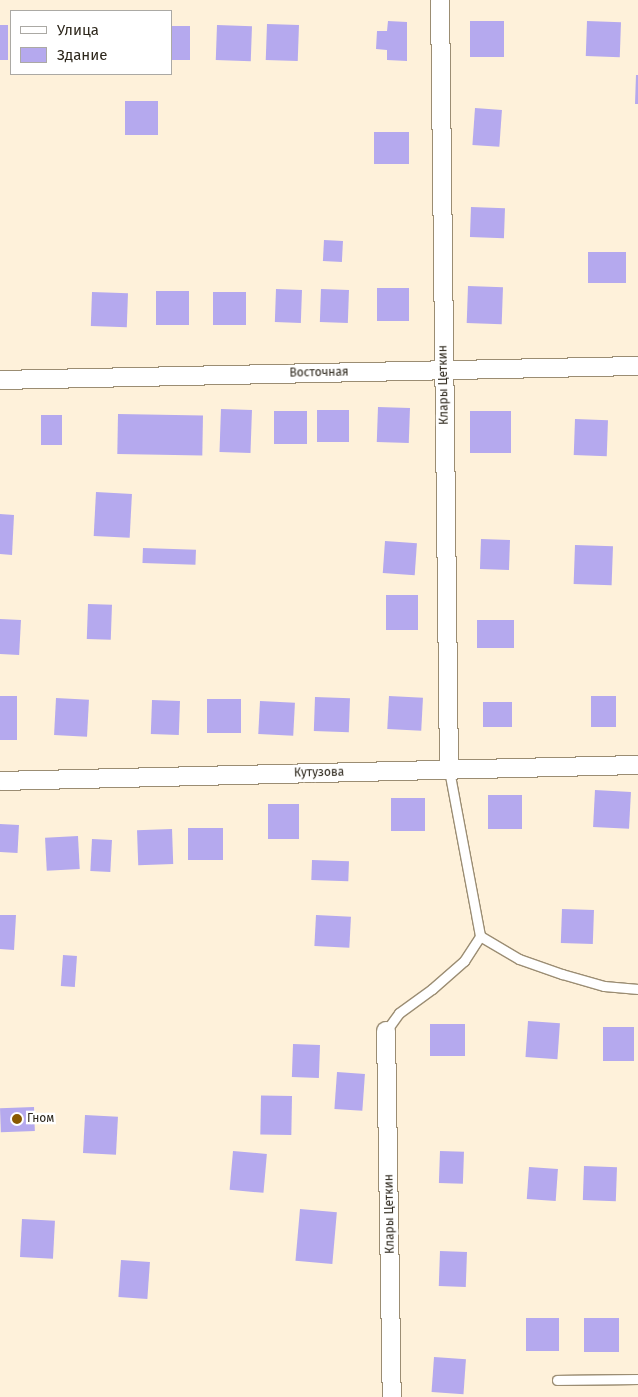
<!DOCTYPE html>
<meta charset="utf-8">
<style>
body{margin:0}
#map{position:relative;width:638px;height:1397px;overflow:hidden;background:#fef1da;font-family:"Fira Sans",sans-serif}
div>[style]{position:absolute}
.building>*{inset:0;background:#b5a9ee;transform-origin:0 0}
.roads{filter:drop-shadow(1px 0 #9b8d73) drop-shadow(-1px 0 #9b8d73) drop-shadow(0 1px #9b8d73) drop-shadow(0 -1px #9b8d73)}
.lane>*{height:9px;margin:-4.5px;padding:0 4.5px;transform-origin:4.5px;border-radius:4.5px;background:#fff}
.street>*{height:18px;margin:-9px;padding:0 9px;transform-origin:9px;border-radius:9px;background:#fff}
.dots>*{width:14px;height:14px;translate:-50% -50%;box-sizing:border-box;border:2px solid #fff;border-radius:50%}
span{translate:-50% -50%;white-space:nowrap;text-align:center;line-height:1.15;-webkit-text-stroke:4.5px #fff;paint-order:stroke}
.street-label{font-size:12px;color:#2d271c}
.poi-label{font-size:12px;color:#2d271c}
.left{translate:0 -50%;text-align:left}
.legend{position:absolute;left:10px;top:10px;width:162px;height:65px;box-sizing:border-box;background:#fff;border:1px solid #aba9a4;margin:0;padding:6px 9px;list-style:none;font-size:15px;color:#2d271c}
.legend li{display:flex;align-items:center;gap:10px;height:25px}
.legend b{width:25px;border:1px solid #aba9a4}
</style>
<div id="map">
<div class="building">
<i style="clip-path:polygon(388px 21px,407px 22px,407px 61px,387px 60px,387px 50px,376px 49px,377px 31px,387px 31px)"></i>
<i style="left:470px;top:21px;width:34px;height:36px"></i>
<i style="left:587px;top:21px;width:34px;height:35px;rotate:2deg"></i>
<i style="left:267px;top:24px;width:32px;height:36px;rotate:2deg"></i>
<i style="left:0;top:25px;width:8px;height:35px"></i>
<i style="left:217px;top:25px;width:35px;height:35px;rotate:2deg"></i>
<i style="left:171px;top:26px;width:19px;height:34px"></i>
<i style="clip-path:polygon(636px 75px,638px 75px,638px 104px,635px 104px)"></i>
<i style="left:125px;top:101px;width:33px;height:34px"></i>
<i style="left:475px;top:108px;width:27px;height:37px;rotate:4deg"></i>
<i style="left:374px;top:132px;width:35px;height:32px"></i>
<i style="left:471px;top:207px;width:34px;height:30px;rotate:2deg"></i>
<i style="left:324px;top:240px;width:19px;height:21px;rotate:3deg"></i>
<i style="left:588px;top:252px;width:38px;height:31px"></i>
<i style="left:468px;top:286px;width:35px;height:37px;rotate:2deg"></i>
<i style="left:377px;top:288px;width:32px;height:33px"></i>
<i style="left:276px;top:289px;width:26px;height:33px;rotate:2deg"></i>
<i style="left:321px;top:289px;width:28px;height:33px;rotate:2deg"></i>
<i style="left:156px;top:291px;width:33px;height:34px"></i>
<i style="left:92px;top:292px;width:36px;height:34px;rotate:2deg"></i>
<i style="left:213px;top:292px;width:33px;height:33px"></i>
<i style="left:378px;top:407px;width:32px;height:35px;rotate:2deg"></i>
<i style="left:221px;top:409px;width:31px;height:43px;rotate:2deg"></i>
<i style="left:317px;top:410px;width:32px;height:32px"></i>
<i style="left:274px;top:411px;width:33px;height:33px"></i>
<i style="left:470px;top:411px;width:41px;height:42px"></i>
<i style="left:118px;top:414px;width:85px;height:40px;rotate:1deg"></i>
<i style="left:41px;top:415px;width:21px;height:30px"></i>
<i style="left:575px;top:419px;width:33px;height:36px;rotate:2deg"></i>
<i style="left:96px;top:492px;width:36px;height:44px;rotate:3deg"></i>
<i style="clip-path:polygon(0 514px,14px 515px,12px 555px,0 554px)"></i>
<i style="left:481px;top:539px;width:29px;height:30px;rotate:2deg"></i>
<i style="left:385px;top:541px;width:32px;height:32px;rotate:4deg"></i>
<i style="left:575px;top:545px;width:38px;height:39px;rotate:2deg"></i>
<i style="left:143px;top:548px;width:53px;height:15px;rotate:2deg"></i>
<i style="left:386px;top:595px;width:32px;height:35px"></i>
<i style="left:88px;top:604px;width:24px;height:35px;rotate:2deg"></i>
<i style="left:0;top:619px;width:21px;height:35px;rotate:3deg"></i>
<i style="left:477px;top:620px;width:37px;height:28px"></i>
<i style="left:0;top:696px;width:17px;height:44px"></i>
<i style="left:389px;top:696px;width:34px;height:33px;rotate:3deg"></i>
<i style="left:591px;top:696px;width:25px;height:31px"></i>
<i style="left:315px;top:697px;width:35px;height:34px;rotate:2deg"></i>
<i style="left:56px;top:698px;width:33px;height:37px;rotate:3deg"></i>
<i style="left:207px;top:699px;width:34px;height:34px"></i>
<i style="left:152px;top:700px;width:28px;height:34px;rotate:2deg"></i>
<i style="left:260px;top:701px;width:35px;height:33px;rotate:3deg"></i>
<i style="left:483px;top:702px;width:29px;height:25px"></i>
<i style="left:595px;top:790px;width:36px;height:37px;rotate:3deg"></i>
<i style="left:488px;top:795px;width:34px;height:34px"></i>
<i style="left:391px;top:798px;width:34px;height:33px"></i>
<i style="left:268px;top:804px;width:31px;height:35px"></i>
<i style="left:0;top:824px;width:19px;height:28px;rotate:3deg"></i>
<i style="left:188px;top:828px;width:35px;height:32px"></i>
<i style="left:172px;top:829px;width:35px;height:35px;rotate:88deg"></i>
<i style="left:78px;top:836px;width:33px;height:33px;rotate:87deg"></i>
<i style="left:92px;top:839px;width:20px;height:32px;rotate:3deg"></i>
<i style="left:312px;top:860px;width:37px;height:20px;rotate:2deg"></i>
<i style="left:562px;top:909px;width:32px;height:34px;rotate:2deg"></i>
<i style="clip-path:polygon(0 915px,16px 915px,14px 950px,0 949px)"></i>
<i style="left:316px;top:915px;width:35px;height:31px;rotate:3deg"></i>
<i style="left:63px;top:955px;width:14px;height:31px;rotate:4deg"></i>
<i style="left:528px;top:1021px;width:32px;height:36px;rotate:4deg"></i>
<i style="left:430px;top:1024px;width:35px;height:32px"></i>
<i style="left:603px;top:1027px;width:31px;height:34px"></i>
<i style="left:320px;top:1045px;width:33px;height:27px;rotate:92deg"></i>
<i style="left:337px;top:1072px;width:28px;height:37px;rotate:4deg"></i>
<i style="left:292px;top:1096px;width:39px;height:31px;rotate:91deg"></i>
<i style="left:34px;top:1107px;width:24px;height:34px;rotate:88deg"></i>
<i style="left:85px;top:1115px;width:33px;height:38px;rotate:3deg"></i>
<i style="left:233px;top:1151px;width:34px;height:39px;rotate:5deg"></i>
<i style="left:440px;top:1151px;width:24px;height:32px;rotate:2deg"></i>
<i style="left:584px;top:1166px;width:33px;height:34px;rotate:2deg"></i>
<i style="left:529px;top:1167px;width:29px;height:32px;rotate:4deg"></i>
<i style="left:300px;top:1209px;width:37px;height:52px;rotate:5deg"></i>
<i style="left:22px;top:1219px;width:33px;height:38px;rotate:3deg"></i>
<i style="left:440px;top:1251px;width:27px;height:35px;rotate:2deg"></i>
<i style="left:121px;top:1260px;width:29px;height:37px;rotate:4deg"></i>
<i style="left:526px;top:1318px;width:33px;height:33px"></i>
<i style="left:584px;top:1318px;width:35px;height:34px"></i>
<i style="left:434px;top:1357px;width:32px;height:35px;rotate:4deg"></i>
</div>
<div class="roads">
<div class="lane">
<i style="left:449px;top:770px;width:169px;rotate:79.4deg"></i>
<i style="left:386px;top:1031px;width:22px;rotate:-54deg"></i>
<i style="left:399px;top:1013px;width:41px;rotate:-36deg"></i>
<i style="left:432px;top:989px;width:43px;rotate:-41.2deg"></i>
<i style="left:464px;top:961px;width:30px;rotate:-57deg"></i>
<i style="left:480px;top:936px;width:45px;rotate:30.5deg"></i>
<i style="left:519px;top:959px;width:46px;rotate:19.2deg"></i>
<i style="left:562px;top:974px;width:44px;rotate:15.9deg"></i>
<i style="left:604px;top:986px;width:34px;rotate:5deg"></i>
<i style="left:557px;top:1380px;width:81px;rotate:-0.7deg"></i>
</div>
<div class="street">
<i style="left:440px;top:0;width:770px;rotate:89.33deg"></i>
<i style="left:0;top:380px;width:638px;rotate:-1.26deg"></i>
<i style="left:0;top:781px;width:638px;rotate:-1.44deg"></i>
<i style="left:386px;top:1031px;width:366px;rotate:89.1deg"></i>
</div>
</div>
<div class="dots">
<i style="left:17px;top:1119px;background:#895900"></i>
</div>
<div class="street-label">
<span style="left:319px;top:373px;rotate:-1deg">Восточная</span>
<span style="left:444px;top:385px;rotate:-91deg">Клары Цеткин</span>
<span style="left:319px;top:773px;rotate:-1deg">Кутузова</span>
<span style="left:390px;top:1214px;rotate:-91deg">Клары Цеткин</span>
</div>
<div class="poi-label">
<span class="left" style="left:27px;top:1119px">Гном</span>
</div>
<ul class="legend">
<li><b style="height:6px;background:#fff"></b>Улица</li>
<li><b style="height:14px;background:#b5a9ee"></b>Здание</li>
</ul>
</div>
